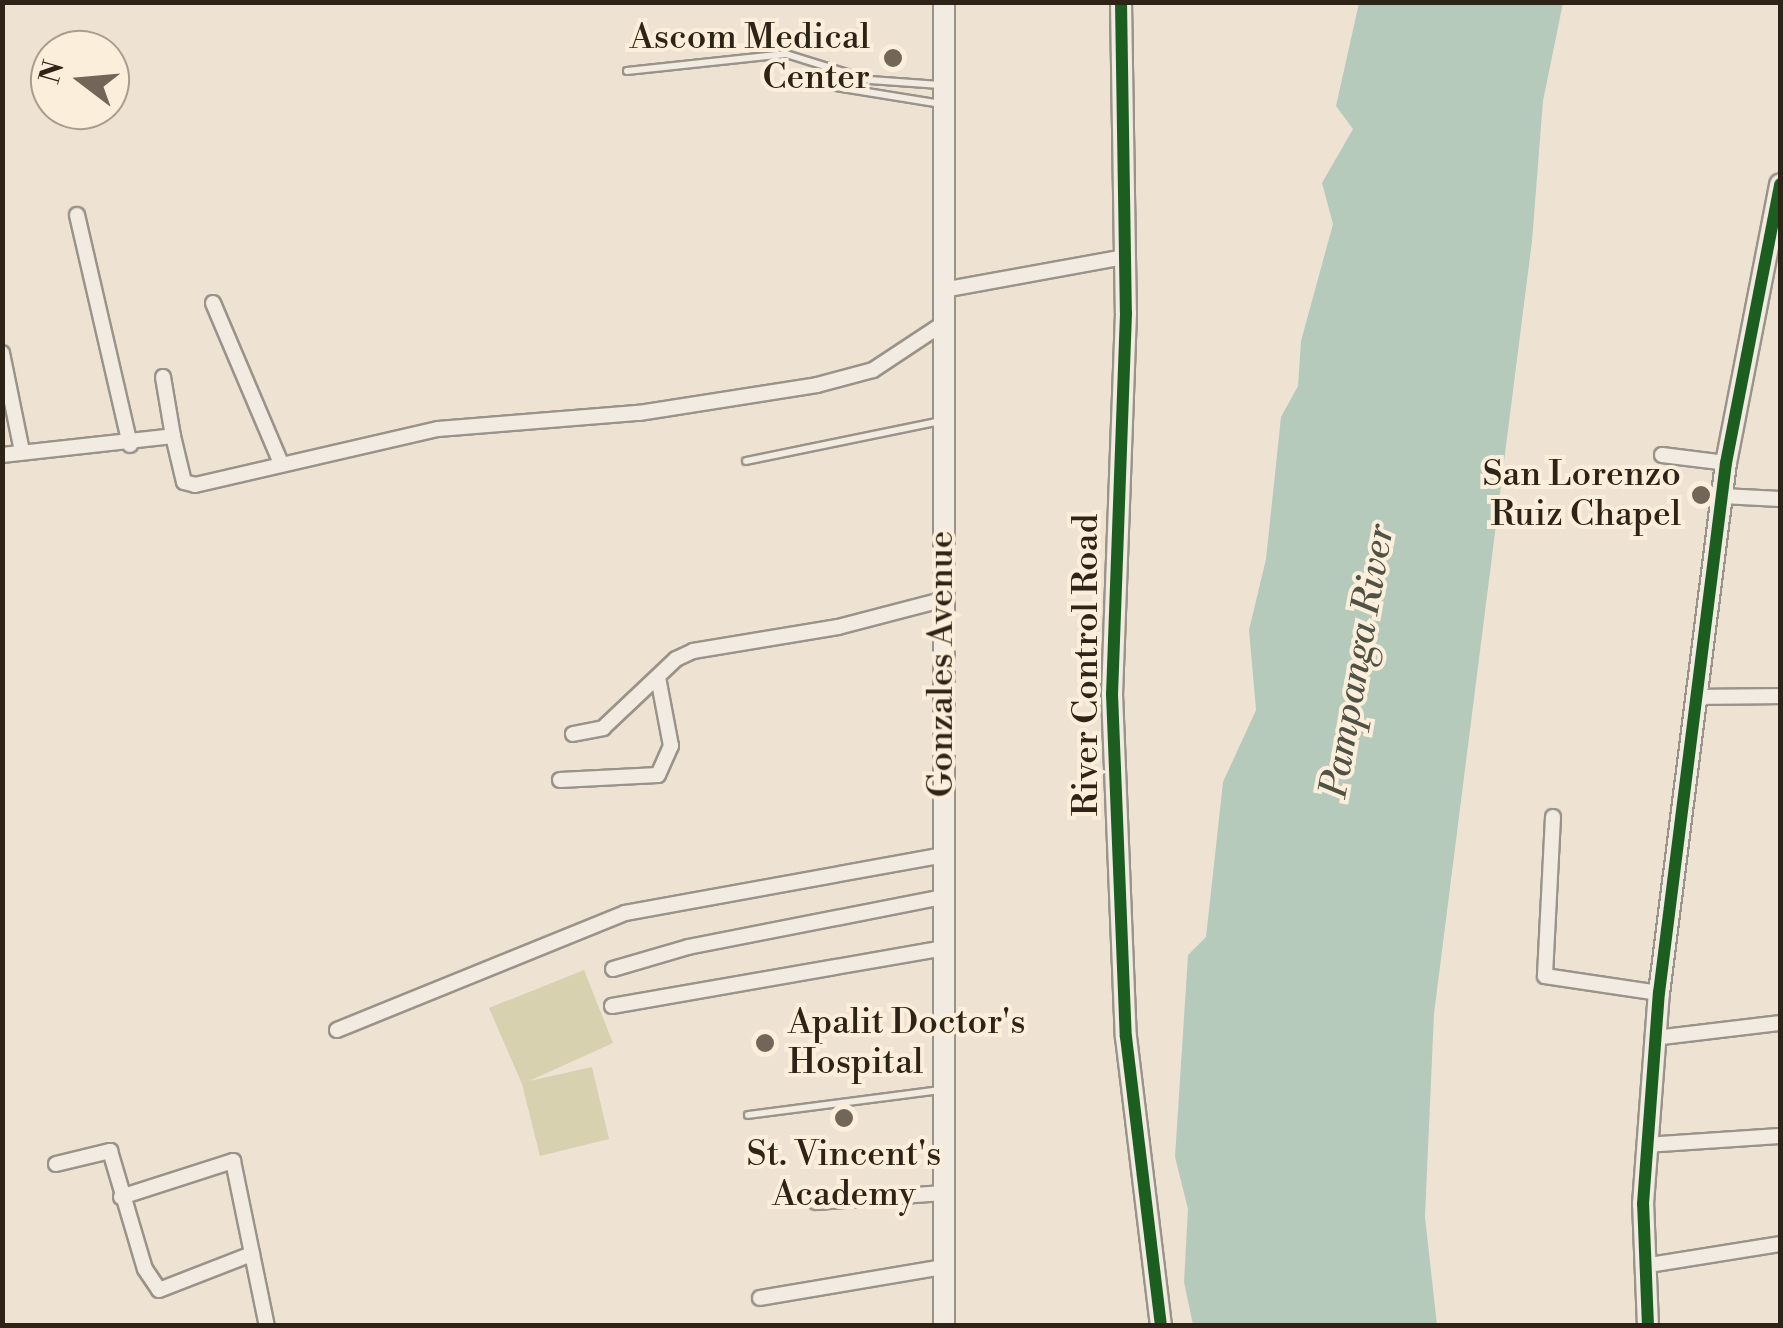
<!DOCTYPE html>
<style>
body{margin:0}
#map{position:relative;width:1783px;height:1328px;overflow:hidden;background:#eee3d3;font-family:"Libre Bodoni",serif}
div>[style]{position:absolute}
.green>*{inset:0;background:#d7d1af}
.water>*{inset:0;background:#b6cabc}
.roads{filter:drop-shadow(2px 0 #9a9389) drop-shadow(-2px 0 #9a9389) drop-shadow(0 2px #9a9389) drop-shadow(0 -2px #9a9389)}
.lane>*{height:6px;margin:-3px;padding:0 3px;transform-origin:3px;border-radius:3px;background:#f1ebe2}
.street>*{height:14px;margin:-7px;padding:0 7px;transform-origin:7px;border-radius:7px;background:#f1ebe2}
.secondary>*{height:20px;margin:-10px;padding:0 10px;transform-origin:10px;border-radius:10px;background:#f1ebe2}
.cycleway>*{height:12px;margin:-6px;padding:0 6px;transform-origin:6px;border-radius:6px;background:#1b5e20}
.dots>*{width:28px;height:28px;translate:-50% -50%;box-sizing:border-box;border:5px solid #fbeedb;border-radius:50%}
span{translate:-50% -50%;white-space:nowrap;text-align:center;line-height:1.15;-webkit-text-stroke:8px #fbeedb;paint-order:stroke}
.poi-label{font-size:35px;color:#2d2316}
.right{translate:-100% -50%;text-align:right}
.left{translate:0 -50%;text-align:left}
.street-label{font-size:35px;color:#2d2316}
.water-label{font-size:38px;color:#4f5245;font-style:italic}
.frame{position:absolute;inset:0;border:5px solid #2d2316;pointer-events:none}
.north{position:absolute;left:30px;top:30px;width:100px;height:100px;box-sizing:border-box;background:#fbeedb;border:2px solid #a99d8c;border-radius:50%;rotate:286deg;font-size:28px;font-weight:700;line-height:40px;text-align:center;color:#2d2316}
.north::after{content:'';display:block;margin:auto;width:35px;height:45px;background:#716658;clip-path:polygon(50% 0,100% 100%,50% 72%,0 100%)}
</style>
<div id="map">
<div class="green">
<i style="clip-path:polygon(584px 970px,613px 1043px,529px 1081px,592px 1067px,609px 1139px,540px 1156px,522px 1084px,489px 1008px)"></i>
</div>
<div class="water">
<i style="clip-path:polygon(1359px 3px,1563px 3px,1543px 101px,1532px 241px,1434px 1014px,1425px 1217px,1437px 1325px,1193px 1325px,1184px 1282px,1188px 1209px,1175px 1157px,1188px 955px,1206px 937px,1223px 782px,1256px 710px,1249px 630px,1266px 559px,1281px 417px,1298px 386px,1301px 341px,1333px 224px,1322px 183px,1353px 129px,1336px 106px)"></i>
</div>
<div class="roads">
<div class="lane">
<i style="left:627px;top:71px;width:160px;rotate:-6.1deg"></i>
<i style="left:786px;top:54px;width:88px;rotate:17.2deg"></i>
<i style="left:870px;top:80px;width:70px;rotate:4.1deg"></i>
<i style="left:805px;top:82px;width:138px;rotate:9.2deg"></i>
<i style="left:746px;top:461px;width:199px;rotate:-11.6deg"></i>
<i style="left:748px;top:1115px;width:195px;rotate:-7.4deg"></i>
</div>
<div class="street">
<i style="left:77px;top:215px;width:236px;rotate:77deg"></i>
<i style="left:943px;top:290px;width:185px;rotate:-10.3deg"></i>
<i style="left:213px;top:303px;width:174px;rotate:67deg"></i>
<i style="left:2px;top:353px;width:100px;rotate:78.5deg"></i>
<i style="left:163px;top:377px;width:60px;rotate:80.4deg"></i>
<i style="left:2px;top:455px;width:172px;rotate:-6.3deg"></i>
<i style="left:173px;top:436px;width:47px;rotate:76.6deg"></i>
<i style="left:184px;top:482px;width:11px;rotate:15deg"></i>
<i style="left:195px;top:485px;width:249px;rotate:-13deg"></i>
<i style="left:438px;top:429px;width:202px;rotate:-4.6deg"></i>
<i style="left:639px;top:413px;width:180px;rotate:-8.9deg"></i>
<i style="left:817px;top:385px;width:58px;rotate:-15deg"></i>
<i style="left:873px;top:370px;width:85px;rotate:-33.5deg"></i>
<i style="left:1662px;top:455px;width:64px;rotate:7.1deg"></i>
<i style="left:1722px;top:496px;width:58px;rotate:3deg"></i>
<i style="left:1698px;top:697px;width:82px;rotate:-0.7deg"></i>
<i style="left:573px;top:734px;width:31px;rotate:-11deg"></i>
<i style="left:603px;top:728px;width:100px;rotate:-43.4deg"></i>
<i style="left:676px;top:659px;width:19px;rotate:-25deg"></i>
<i style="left:693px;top:651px;width:147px;rotate:-9.4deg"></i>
<i style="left:838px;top:627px;width:107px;rotate:-14.6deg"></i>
<i style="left:560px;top:780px;width:98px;rotate:-2.9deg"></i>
<i style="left:658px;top:775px;width:32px;rotate:-66deg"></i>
<i style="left:671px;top:746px;width:70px;rotate:-100.7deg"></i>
<i style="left:1553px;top:817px;width:159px;rotate:92.9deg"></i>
<i style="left:1545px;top:976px;width:115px;rotate:8.5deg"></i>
<i style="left:613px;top:969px;width:78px;rotate:-16.3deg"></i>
<i style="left:688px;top:947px;width:261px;rotate:-11.1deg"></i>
<i style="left:612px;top:1006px;width:336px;rotate:-9.9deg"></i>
<i style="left:337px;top:1030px;width:311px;rotate:-22.1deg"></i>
<i style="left:625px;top:913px;width:323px;rotate:-10.3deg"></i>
<i style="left:1654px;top:1038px;width:127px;rotate:-6.8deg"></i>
<i style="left:1645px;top:1145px;width:135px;rotate:-3.8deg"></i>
<i style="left:56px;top:1164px;width:56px;rotate:-13.5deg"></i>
<i style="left:110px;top:1151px;width:123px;rotate:73.5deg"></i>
<i style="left:145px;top:1269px;width:25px;rotate:56deg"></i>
<i style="left:159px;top:1290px;width:100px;rotate:-21.2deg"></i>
<i style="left:121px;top:1197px;width:118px;rotate:-17.8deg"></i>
<i style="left:233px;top:1161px;width:168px;rotate:78.4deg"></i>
<i style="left:816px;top:1202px;width:128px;rotate:-4deg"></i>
<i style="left:1643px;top:1266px;width:139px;rotate:-9.1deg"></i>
<i style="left:760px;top:1298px;width:187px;rotate:-9.6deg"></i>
</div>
<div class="secondary">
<i style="left:1121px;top:2px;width:311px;rotate:89.1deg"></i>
<i style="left:1126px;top:313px;width:381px;rotate:92.1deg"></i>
<i style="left:1112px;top:694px;width:343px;rotate:87.7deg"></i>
<i style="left:1126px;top:1037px;width:291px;rotate:83.1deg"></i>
<i style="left:944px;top:1326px;width:1324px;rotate:-90deg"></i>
<i style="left:1648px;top:1326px;width:122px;rotate:-92.3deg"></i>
<i style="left:1643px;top:1204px;width:212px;rotate:-85.7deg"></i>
<i style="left:1659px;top:993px;width:534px;rotate:-82.8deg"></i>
<i style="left:1726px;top:463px;width:284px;rotate:-79deg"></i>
</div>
</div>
<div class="cycleway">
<i style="left:1121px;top:2px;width:311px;rotate:89.1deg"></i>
<i style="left:1126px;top:313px;width:381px;rotate:92.1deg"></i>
<i style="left:1112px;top:694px;width:343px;rotate:87.7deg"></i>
<i style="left:1126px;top:1037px;width:291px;rotate:83.1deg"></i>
<i style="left:1648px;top:1326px;width:122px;rotate:-92.3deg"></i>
<i style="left:1643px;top:1204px;width:212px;rotate:-85.7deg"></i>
<i style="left:1659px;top:993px;width:534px;rotate:-82.8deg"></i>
<i style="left:1726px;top:463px;width:284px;rotate:-79deg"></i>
</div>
<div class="dots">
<i style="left:893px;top:58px;background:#716658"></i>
<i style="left:1701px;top:495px;background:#716658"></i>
<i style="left:765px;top:1043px;background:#716658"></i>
<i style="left:844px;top:1118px;background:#716658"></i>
</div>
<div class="poi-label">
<span class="right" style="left:870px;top:58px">Ascom Medical<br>Center</span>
<span class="right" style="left:1681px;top:495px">San Lorenzo<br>Ruiz Chapel</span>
<span class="left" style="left:788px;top:1043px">Apalit Doctor's<br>Hospital</span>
<span style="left:844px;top:1175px">St. Vincent's<br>Academy</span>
</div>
<div class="street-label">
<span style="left:942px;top:664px;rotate:-90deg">Gonzales Avenue</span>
<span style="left:1087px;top:665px;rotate:-90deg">River Control Road</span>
</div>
<div class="water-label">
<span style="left:1358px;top:661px;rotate:-80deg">Pampanga River</span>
</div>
<div class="frame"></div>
<div class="north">N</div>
</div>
